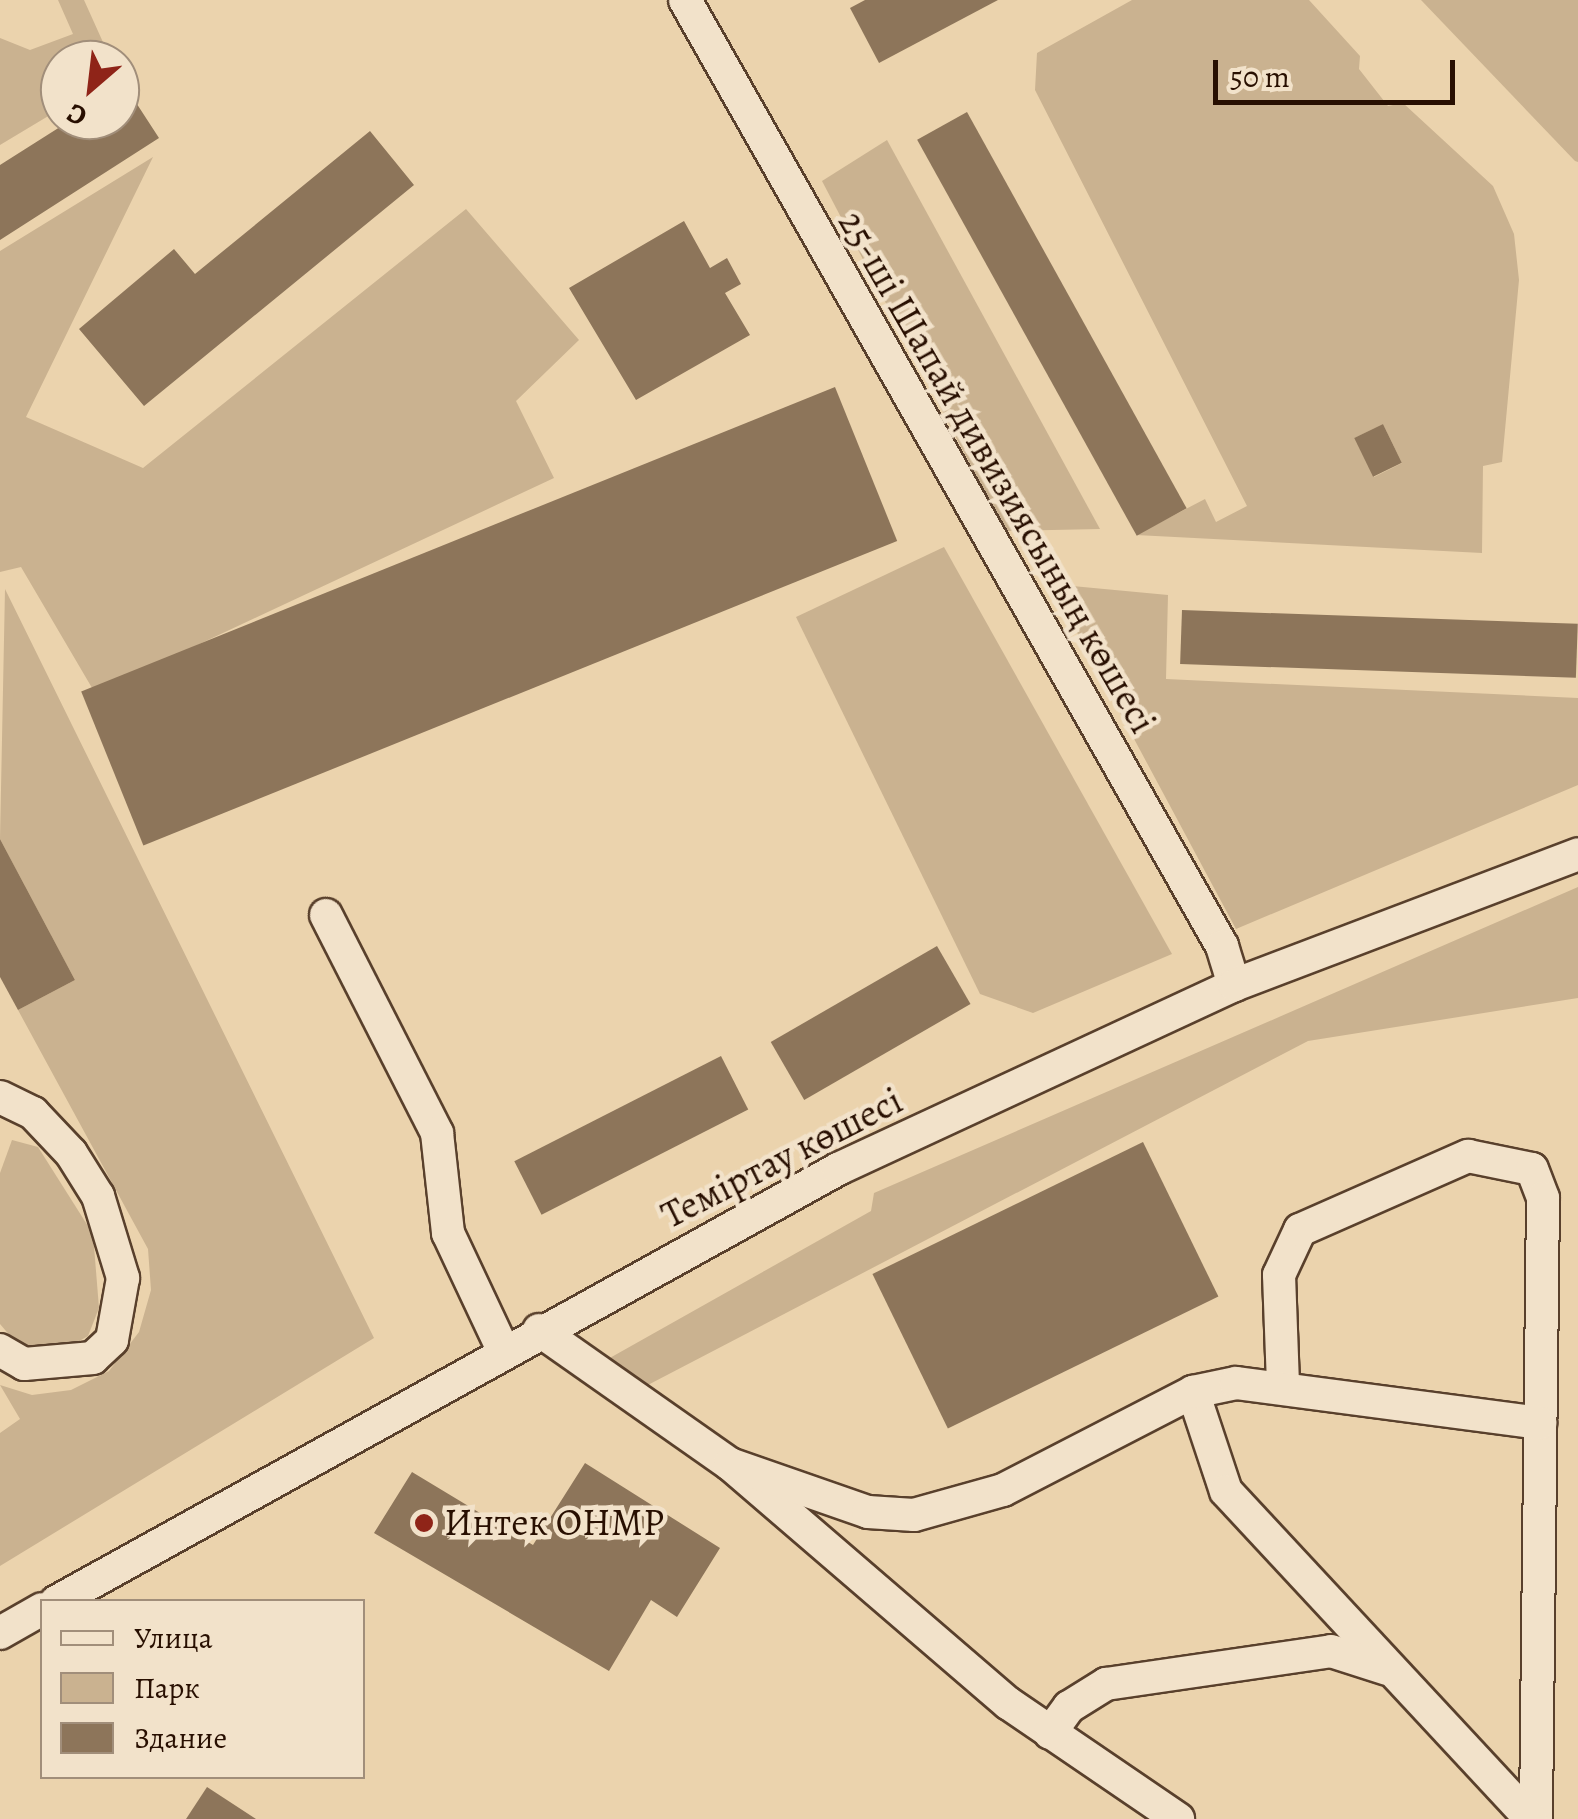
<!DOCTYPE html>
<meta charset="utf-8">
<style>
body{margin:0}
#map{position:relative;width:1578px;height:1819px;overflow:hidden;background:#ebd3ad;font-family:Alegreya,serif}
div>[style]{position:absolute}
.green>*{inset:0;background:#cab290}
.building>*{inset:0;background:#8d755a;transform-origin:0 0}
.roads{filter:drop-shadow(2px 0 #59402c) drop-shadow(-2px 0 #59402c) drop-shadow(0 2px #59402c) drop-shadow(0 -2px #59402c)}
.minor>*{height:32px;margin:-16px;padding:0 16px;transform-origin:16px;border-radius:16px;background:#f2e2ca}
.dots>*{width:28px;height:28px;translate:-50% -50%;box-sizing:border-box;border:5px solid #f2e2ca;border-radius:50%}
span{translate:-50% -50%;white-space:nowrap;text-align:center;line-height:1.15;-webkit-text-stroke:9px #f2e2ca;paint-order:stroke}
.street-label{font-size:38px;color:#280f01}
.poi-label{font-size:38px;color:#280f01}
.left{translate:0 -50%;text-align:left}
.legend{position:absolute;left:40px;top:1599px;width:325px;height:180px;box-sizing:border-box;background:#f2e2ca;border:2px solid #a18e7a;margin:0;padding:12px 18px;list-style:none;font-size:30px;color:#280f01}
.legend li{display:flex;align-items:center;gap:20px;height:50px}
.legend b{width:50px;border:2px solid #a18e7a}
.north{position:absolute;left:40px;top:40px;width:100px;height:100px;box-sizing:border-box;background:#f2e2ca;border:2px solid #a18e7a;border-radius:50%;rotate:208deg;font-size:28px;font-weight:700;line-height:40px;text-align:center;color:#280f01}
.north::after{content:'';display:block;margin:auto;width:35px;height:45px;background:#8f2418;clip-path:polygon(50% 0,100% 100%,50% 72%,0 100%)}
.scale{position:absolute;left:1213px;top:60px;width:242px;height:45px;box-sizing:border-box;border:5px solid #280f01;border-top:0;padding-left:12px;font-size:30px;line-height:35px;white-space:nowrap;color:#280f01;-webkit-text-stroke:8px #f2e2ca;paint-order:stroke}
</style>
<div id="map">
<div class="green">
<i style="clip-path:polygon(58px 0,84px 0,111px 60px,60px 60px,60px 109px,0 145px,0 38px,30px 50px,73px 34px)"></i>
<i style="clip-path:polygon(evenodd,1132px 0,1309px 0,1360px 56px,1359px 69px,1388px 106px,1403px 103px,1493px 186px,1514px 234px,1519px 280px,1502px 462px,1483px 466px,1482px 553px,1136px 535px,1205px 499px,1216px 522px,1247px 506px,1035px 90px,1037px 53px,1132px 0,1383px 424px,1402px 463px,1374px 477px,1355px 438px,1383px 424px)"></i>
<i style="clip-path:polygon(1421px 0,1578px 0,1578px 162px,1575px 161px)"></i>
<i style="clip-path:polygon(887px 140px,1100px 529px,1005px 531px,822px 181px)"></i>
<i style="clip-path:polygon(153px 157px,26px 417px,143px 468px,466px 209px,579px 340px,516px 401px,554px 478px,95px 693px,21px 567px,0 572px,0 251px)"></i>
<i style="clip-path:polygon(944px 547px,1172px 954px,1033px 1013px,980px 994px,796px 617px)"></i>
<i style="clip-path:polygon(1051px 584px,1168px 595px,1166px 679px,1578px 698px,1578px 785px,1236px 929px)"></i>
<i style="clip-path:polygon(5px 589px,374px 1338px,0 1566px,0 1433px,20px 1419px,0 1385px,32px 1395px,71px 1390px,109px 1371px,139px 1332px,151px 1290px,148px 1249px,18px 1010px,75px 980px,0 839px)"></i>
<i style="clip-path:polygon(1578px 887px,1578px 998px,1308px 1041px,644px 1387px,608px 1359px,871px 1211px,874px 1193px)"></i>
<i style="clip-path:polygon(12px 1140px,38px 1147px,93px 1234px,99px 1308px,88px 1336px,67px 1348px,23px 1351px,0 1324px,0 1173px)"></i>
</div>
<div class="building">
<i style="clip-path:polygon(865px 0,998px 0,879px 63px,850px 8px)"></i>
<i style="clip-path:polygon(120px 78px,159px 138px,0 240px,0 165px,71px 120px,120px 120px)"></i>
<i style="left:967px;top:112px;width:453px;height:57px;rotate:61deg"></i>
<i style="clip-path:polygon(370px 131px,414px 185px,144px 406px,79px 329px,174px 249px,195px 274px)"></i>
<i style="clip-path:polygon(684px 221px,710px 268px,727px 258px,741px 284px,725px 293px,750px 335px,636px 400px,569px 288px)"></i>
<i style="left:835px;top:387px;width:166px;height:813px;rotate:68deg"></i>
<i style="left:1383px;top:424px;width:43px;height:32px;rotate:64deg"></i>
<i style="left:1182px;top:610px;width:396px;height:54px;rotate:2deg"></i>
<i style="clip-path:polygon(0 839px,75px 980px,18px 1010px,0 977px)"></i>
<i style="left:937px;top:946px;width:67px;height:192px;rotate:60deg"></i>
<i style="left:721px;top:1056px;width:60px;height:232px;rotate:63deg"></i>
<i style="left:1143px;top:1142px;width:172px;height:301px;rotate:64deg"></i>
<i style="clip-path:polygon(585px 1463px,720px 1548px,677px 1617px,651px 1600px,609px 1671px,374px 1533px,412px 1472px,533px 1545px)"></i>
<i style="clip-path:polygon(207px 1787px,256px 1819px,186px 1819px)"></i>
</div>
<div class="roads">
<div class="minor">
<i style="left:685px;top:0;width:1088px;rotate:60.42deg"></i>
<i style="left:1222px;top:946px;width:41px;rotate:72.9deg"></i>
<i style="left:326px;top:915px;width:245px;rotate:63deg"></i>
<i style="left:437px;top:1133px;width:101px;rotate:83.7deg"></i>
<i style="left:448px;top:1233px;width:129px;rotate:64.8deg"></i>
<i style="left:0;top:1097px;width:37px;rotate:26deg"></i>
<i style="left:33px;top:1113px;width:55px;rotate:46.5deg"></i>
<i style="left:71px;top:1153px;width:51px;rotate:57.9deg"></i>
<i style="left:98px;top:1196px;width:86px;rotate:73deg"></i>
<i style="left:123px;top:1278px;width:63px;rotate:100.1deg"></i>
<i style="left:112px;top:1340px;width:26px;rotate:137deg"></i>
<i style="left:93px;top:1358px;width:69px;rotate:175deg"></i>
<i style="left:24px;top:1364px;width:28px;rotate:-150deg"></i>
<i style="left:539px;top:1330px;width:233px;rotate:35.1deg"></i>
<i style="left:730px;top:1464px;width:367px;rotate:40.7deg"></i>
<i style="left:1008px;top:1703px;width:206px;rotate:34.3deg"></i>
<i style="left:1283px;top:1384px;width:109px;rotate:-92.1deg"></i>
<i style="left:1279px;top:1275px;width:50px;rotate:-65deg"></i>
<i style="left:1300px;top:1230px;width:184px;rotate:-23.8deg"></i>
<i style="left:1468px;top:1156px;width:65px;rotate:11.5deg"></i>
<i style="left:1532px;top:1169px;width:31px;rotate:69deg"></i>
<i style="left:1543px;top:1198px;width:621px;rotate:90.65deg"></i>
<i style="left:1193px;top:1392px;width:104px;rotate:71.6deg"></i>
<i style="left:1226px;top:1491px;width:448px;rotate:47.1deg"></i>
<i style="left:730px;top:1464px;width:146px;rotate:19.2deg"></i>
<i style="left:868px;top:1512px;width:46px;rotate:3.7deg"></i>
<i style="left:914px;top:1515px;width:92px;rotate:-15.7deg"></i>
<i style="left:1003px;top:1490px;width:214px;rotate:-27.3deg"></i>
<i style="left:1193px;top:1392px;width:44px;rotate:-11.8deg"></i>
<i style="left:1236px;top:1383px;width:307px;rotate:7.5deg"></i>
<i style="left:56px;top:1602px;width:894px;rotate:-28.97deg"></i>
<i style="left:838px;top:1169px;width:437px;rotate:-24.9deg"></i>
<i style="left:1234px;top:985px;width:368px;rotate:-20.8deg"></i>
<i style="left:0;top:1633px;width:48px;rotate:-29.7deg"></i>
<i style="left:1050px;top:1733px;width:32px;rotate:-54deg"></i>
<i style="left:1069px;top:1707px;width:44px;rotate:-31.9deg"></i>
<i style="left:1106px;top:1684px;width:227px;rotate:-8.3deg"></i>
<i style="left:1331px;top:1651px;width:59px;rotate:17.8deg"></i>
</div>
</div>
<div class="dots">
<i style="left:424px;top:1523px;background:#8f2418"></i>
</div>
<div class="street-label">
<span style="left:997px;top:472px;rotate:60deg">25-ші Шапай дивизиясының көшесі</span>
<span style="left:782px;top:1158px;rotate:-27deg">Теміртау көшесі</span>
</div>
<div class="poi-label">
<span class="left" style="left:444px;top:1523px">Интек ОНМР</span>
</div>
<ul class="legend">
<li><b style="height:12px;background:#f2e2ca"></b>Улица</li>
<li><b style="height:28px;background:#cab290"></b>Парк</li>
<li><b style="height:28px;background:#8d755a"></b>Здание</li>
</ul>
<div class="north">С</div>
<div class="scale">50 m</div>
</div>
